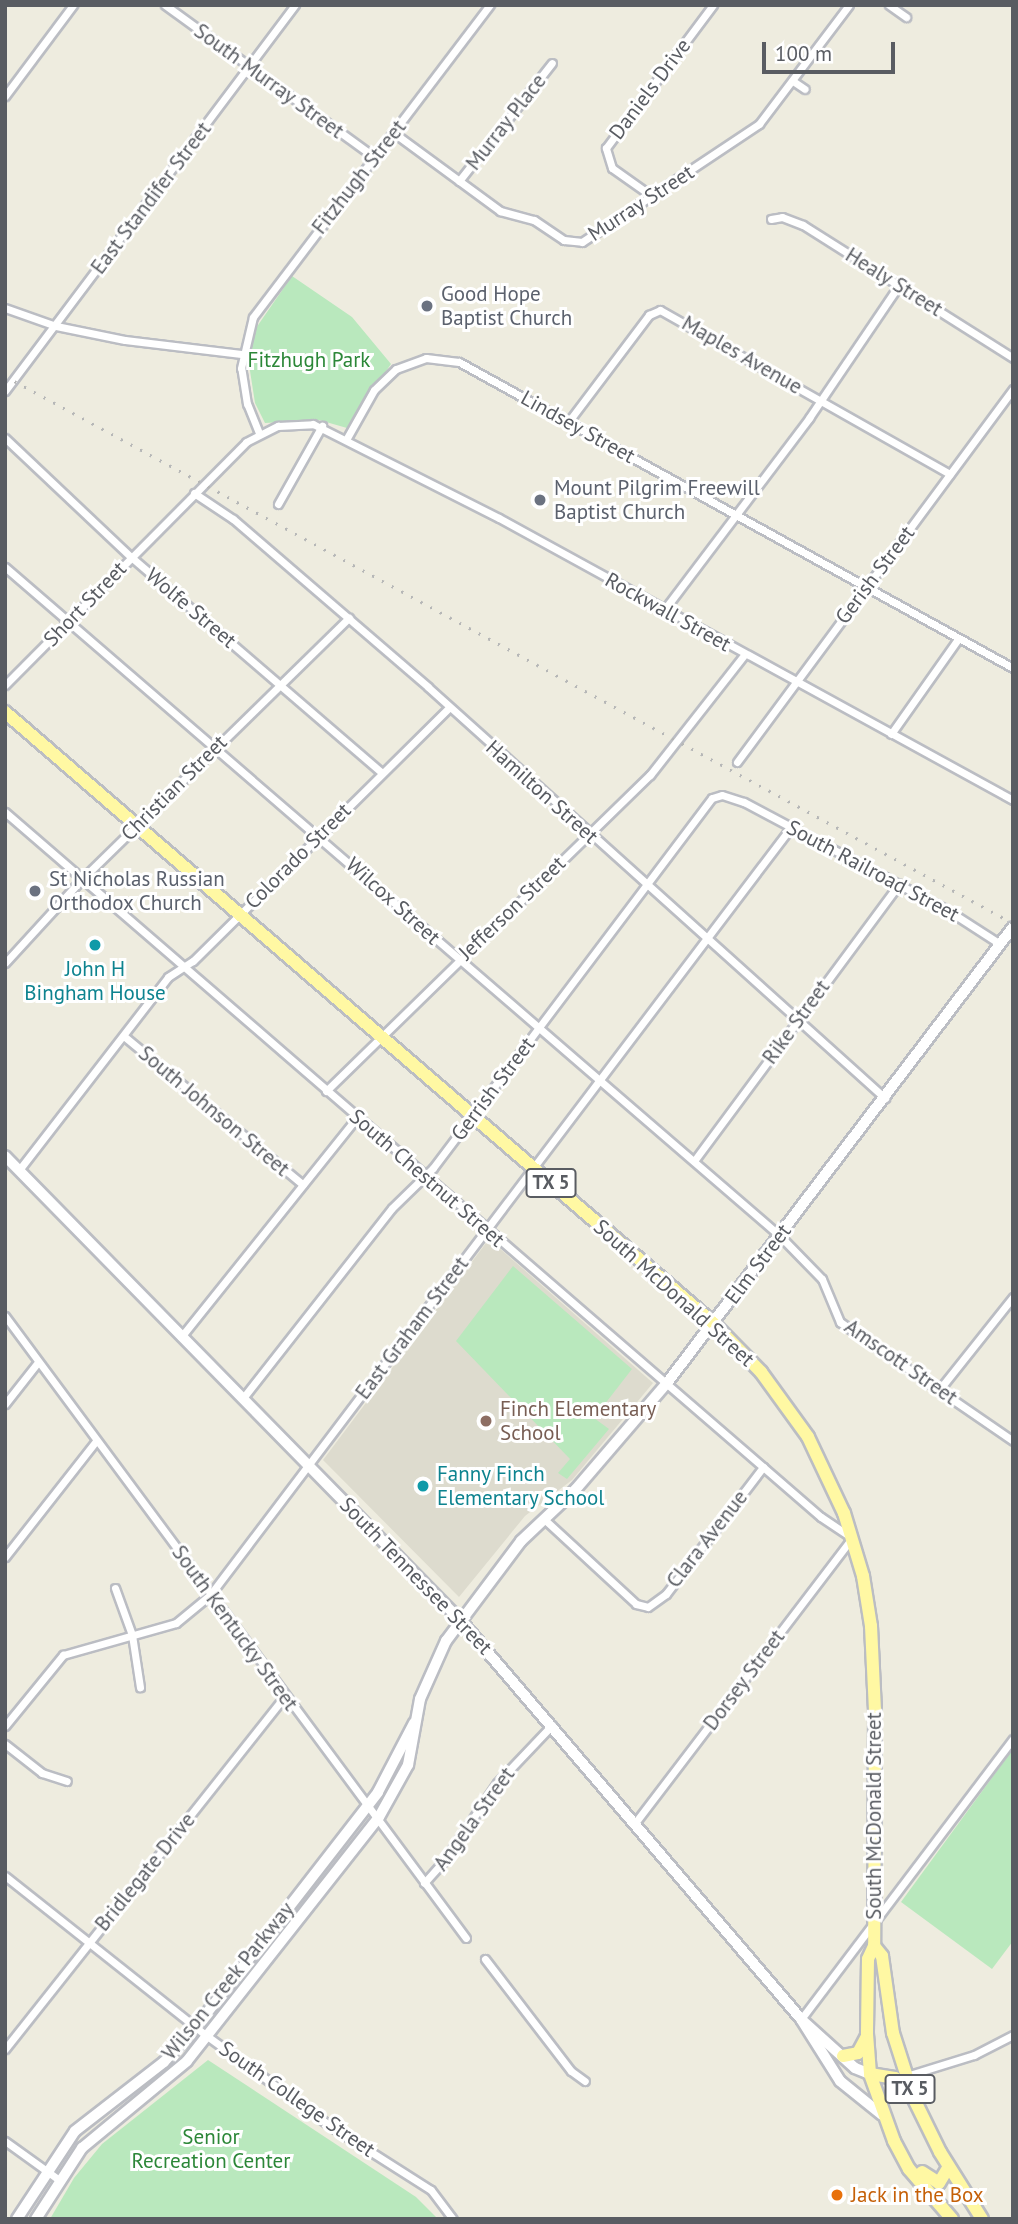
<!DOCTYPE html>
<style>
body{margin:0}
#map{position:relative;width:1018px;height:2224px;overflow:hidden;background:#eeecdf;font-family:"PT Sans",sans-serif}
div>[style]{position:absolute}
.education>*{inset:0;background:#dddbce}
.green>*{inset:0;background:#b9e8bd}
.roads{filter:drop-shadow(2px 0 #bbbdc3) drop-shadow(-2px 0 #bbbdc3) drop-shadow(0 2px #bbbdc3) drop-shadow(0 -2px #bbbdc3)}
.street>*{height:7px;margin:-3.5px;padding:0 3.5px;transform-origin:3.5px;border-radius:3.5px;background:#fff}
.secondary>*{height:10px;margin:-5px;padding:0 5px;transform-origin:5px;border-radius:5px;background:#fff}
.primary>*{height:12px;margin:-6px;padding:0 6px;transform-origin:6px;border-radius:6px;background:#fff8a3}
.rail>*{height:2.5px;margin-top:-1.25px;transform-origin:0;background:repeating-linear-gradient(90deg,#b6b7b7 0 2px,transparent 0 11px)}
.dots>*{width:19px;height:19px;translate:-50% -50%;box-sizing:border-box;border:4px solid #fff;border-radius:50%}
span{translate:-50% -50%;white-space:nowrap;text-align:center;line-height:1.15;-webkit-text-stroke:6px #fff;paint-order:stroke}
.shield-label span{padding:2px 5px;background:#fff;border:2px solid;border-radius:5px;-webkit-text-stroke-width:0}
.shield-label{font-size:19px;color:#595c62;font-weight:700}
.street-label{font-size:21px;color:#595c62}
.worship-label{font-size:21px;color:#5b616d}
.left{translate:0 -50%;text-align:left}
.park-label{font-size:21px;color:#2c8738}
.culture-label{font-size:21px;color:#0d838f}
.education-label{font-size:21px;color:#785e54}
.food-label{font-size:21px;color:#c56008}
.frame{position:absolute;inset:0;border:7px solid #595c62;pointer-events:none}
.scale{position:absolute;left:762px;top:42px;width:133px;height:32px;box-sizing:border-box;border:4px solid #595c62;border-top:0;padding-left:9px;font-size:21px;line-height:24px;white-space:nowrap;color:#595c62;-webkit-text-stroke:5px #fff;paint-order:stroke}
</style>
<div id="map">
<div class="education">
<i style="clip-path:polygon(489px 1239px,653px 1383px,572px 1480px,525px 1516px,459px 1597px,323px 1460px)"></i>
</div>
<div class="green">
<i style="clip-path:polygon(292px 276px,352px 317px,391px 364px,347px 428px,319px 420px,265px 423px,255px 403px,248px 358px,256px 328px)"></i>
<i style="clip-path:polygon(513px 1266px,632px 1369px,594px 1418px,609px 1429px,567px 1479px,558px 1473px,570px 1459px,456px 1341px)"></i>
<i style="clip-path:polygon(1013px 1749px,1013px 1941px,992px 1969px,901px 1902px)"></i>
<i style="clip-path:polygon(208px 2060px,416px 2197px,438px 2219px,50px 2219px,74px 2178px,102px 2144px)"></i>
</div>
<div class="roads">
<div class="street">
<i style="left:165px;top:5px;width:258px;rotate:36deg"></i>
<i style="left:889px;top:5px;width:21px;rotate:35deg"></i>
<i style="left:793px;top:81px;width:14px;rotate:34deg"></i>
<i style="left:5px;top:96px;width:114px;rotate:-53.2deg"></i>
<i style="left:394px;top:133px;width:132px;rotate:36.3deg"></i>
<i style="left:500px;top:211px;width:35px;rotate:15deg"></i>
<i style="left:534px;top:220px;width:36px;rotate:34deg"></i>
<i style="left:564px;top:240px;width:18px;rotate:6deg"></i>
<i style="left:582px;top:242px;width:213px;rotate:-33.7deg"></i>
<i style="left:759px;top:124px;width:149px;rotate:-52.9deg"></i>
<i style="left:459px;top:181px;width:150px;rotate:-51.8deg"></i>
<i style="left:653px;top:197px;width:50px;rotate:-144.7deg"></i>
<i style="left:612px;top:168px;width:21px;rotate:-107deg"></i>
<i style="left:606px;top:148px;width:179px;rotate:-53.2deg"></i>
<i style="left:771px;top:219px;width:11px;rotate:-10deg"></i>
<i style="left:782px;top:217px;width:22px;rotate:21deg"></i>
<i style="left:803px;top:225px;width:249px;rotate:32.3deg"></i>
<i style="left:5px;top:308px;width:54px;rotate:19.4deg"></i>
<i style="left:56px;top:326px;width:70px;rotate:11.5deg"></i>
<i style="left:125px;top:340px;width:117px;rotate:6.9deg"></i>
<i style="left:5px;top:391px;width:483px;rotate:-53.1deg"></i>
<i style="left:569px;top:421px;width:133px;rotate:-53deg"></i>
<i style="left:649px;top:315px;width:12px;rotate:-24deg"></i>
<i style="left:660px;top:310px;width:333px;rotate:29.5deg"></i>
<i style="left:259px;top:433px;width:31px;rotate:-112deg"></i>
<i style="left:247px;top:404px;width:36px;rotate:-99deg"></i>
<i style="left:241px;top:368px;width:52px;rotate:-76.8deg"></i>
<i style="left:253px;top:317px;width:392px;rotate:-52.8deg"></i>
<i style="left:5px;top:438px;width:173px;rotate:43.4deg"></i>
<i style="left:131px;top:557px;width:331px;rotate:40.7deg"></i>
<i style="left:347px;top:438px;width:55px;rotate:-60.6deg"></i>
<i style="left:374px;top:390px;width:30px;rotate:-44deg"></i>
<i style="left:396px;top:369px;width:32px;rotate:-20deg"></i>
<i style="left:426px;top:358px;width:33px;rotate:7deg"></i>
<i style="left:459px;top:362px;width:633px;rotate:28.91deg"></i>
<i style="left:194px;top:493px;width:47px;rotate:33.7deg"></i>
<i style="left:233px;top:519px;width:257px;rotate:40.7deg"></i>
<i style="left:428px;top:687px;width:615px;rotate:41.97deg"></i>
<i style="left:278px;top:504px;width:90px;rotate:-60.6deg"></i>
<i style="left:5px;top:567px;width:1024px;rotate:40.8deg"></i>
<i style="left:780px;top:1236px;width:60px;rotate:45.7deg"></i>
<i style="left:822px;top:1279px;width:47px;rotate:67.3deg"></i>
<i style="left:840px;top:1322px;width:210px;rotate:34.5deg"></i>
<i style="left:664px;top:610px;width:241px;rotate:-52.9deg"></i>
<i style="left:809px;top:418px;width:161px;rotate:-55.9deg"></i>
<i style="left:5px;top:685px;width:342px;rotate:-45.2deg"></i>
<i style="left:246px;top:442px;width:36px;rotate:-27deg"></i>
<i style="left:278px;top:426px;width:35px;rotate:-3deg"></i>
<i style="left:313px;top:424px;width:208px;rotate:26.8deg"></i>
<i style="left:499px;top:518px;width:586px;rotate:28.75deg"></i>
<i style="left:891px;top:734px;width:116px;rotate:-54.8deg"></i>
<i style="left:737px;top:762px;width:464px;rotate:-53.5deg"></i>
<i style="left:5px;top:812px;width:1078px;rotate:40.83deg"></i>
<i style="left:821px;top:1517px;width:37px;rotate:34deg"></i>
<i style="left:852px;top:1538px;width:358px;rotate:127.3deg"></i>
<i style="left:5px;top:963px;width:113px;rotate:-47.5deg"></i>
<i style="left:81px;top:880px;width:375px;rotate:-44.4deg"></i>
<i style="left:125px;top:1037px;width:231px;rotate:39.7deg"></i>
<i style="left:326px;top:1091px;width:453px;rotate:-44.3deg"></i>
<i style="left:650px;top:775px;width:152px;rotate:-51.9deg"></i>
<i style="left:694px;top:1161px;width:345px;rotate:-53.5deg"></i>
<i style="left:19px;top:1170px;width:244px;rotate:-52.3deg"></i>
<i style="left:168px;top:977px;width:30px;rotate:-33deg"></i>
<i style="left:193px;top:961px;width:360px;rotate:-44.7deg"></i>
<i style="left:5px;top:1316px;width:774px;rotate:53.46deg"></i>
<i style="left:181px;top:1337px;width:282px;rotate:-51.3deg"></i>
<i style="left:939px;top:1390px;width:119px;rotate:-51.5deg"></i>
<i style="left:243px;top:1398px;width:241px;rotate:-51.9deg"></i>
<i style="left:392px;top:1208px;width:57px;rotate:-44.3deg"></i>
<i style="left:433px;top:1168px;width:463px;rotate:-53deg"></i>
<i style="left:712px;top:798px;width:10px;rotate:-17deg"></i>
<i style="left:722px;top:795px;width:23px;rotate:18deg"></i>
<i style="left:744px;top:802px;width:232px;rotate:28deg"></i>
<i style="left:949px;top:911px;width:61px;rotate:32.9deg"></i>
<i style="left:5px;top:1404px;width:53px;rotate:-51.8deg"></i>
<i style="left:544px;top:1519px;width:125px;rotate:42.7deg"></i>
<i style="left:636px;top:1604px;width:12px;rotate:14deg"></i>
<i style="left:648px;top:1607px;width:22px;rotate:-36deg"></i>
<i style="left:666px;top:1594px;width:160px;rotate:-52.6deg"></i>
<i style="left:5px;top:1557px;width:147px;rotate:-51.9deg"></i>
<i style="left:115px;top:1588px;width:50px;rotate:70.1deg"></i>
<i style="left:132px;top:1635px;width:53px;rotate:81.3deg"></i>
<i style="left:5px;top:1726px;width:92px;rotate:-50.8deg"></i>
<i style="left:63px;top:1655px;width:117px;rotate:-15.8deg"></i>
<i style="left:176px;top:1623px;width:44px;rotate:-39.5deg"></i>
<i style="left:210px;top:1595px;width:963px;rotate:-52.89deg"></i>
<i style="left:5px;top:1744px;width:47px;rotate:38.1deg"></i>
<i style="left:42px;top:1773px;width:26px;rotate:18deg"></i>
<i style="left:5px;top:1876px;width:258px;rotate:38.4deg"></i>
<i style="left:207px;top:2036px;width:155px;rotate:36.1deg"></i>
<i style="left:332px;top:2127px;width:117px;rotate:32.5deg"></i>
<i style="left:431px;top:2190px;width:36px;rotate:53deg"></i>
<i style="left:424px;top:1883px;width:30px;rotate:-48deg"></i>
<i style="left:444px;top:1861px;width:94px;rotate:-55.8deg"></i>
<i style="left:497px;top:1783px;width:80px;rotate:-46.5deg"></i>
<i style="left:485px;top:1959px;width:141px;rotate:52.5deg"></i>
<i style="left:571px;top:2071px;width:17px;rotate:36deg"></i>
<i style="left:801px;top:2019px;width:351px;rotate:-52.9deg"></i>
<i style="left:5px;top:2049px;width:451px;rotate:-51.6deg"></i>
<i style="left:906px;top:2076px;width:71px;rotate:-17.2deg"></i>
<i style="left:974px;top:2055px;width:44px;rotate:-27.1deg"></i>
<i style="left:5px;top:2141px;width:67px;rotate:35.8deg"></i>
</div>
<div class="secondary">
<i style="left:5px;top:1156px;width:651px;rotate:45.56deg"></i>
<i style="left:461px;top:1621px;width:523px;rotate:49.49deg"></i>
<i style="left:801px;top:2019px;width:73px;rotate:57.8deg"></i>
<i style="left:840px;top:2081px;width:54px;rotate:39deg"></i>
<i style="left:803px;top:2021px;width:70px;rotate:42.1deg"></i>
<i style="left:855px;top:2068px;width:16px;rotate:22deg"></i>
<i style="left:17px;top:2219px;width:105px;rotate:-56.6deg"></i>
<i style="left:75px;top:2131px;width:113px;rotate:-37.8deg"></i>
<i style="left:164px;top:2062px;width:47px;rotate:-47.6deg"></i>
<i style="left:196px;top:2027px;width:297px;rotate:-52.2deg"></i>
<i style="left:378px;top:1792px;width:78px;rotate:-62.4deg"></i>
<i style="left:36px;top:2219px;width:85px;rotate:-57.1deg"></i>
<i style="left:82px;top:2148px;width:136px;rotate:-39.6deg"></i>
<i style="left:187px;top:2061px;width:310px;rotate:-51.8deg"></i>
<i style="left:379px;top:1817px;width:60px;rotate:-60.9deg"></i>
<i style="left:408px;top:1765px;width:67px;rotate:-79.7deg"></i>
<i style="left:420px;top:1699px;width:64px;rotate:-65.9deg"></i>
<i style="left:446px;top:1641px;width:125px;rotate:-53.1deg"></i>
<i style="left:521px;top:1541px;width:76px;rotate:-43.4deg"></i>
<i style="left:576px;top:1489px;width:140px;rotate:-49.4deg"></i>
<i style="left:667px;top:1383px;width:572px;rotate:-52.81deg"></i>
</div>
<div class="primary">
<i style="left:5px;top:712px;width:935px;rotate:40.79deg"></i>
<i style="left:713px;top:1323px;width:69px;rotate:45.6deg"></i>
<i style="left:761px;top:1372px;width:80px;rotate:54.1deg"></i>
<i style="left:808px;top:1437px;width:84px;rotate:64.7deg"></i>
<i style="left:844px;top:1513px;width:66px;rotate:73.2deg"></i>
<i style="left:863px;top:1576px;width:51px;rotate:80.9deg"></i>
<i style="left:871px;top:1626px;width:84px;rotate:87.3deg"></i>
<i style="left:875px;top:1710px;width:236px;rotate:90.2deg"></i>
<i style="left:874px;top:1946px;width:14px;rotate:115deg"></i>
<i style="left:868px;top:1959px;width:75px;rotate:90.8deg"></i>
<i style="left:867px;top:2034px;width:40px;rotate:85.7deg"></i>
<i style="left:870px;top:2074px;width:71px;rotate:70.3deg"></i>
<i style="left:894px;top:2141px;width:32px;rotate:62deg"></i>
<i style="left:909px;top:2169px;width:66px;rotate:49.3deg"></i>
<i style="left:874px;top:1946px;width:13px;rotate:51deg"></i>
<i style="left:882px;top:1956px;width:78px;rotate:81.9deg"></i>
<i style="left:893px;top:2033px;width:69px;rotate:72.3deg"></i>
<i style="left:914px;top:2099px;width:59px;rotate:63.9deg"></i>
<i style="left:940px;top:2152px;width:79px;rotate:57.9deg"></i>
<i style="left:843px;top:2056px;width:15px;rotate:-11deg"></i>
<i style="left:858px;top:2053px;width:17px;rotate:-62deg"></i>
<i style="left:870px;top:2074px;width:25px;rotate:9deg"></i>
<i style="left:895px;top:2078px;width:17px;rotate:62deg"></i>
<i style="left:922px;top:2172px;width:20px;rotate:33deg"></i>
<i style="left:939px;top:2183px;width:17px;rotate:-59deg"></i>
</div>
</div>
<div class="rail">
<i style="left:5px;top:376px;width:1147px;rotate:28.49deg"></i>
</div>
<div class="dots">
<i style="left:427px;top:306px;background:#6b7280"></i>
<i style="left:540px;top:500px;background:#6b7280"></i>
<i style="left:35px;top:891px;background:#6b7280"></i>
<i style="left:95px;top:945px;background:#0f9aa8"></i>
<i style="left:486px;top:1421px;background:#8d6e63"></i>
<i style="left:423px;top:1486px;background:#0f9aa8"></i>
<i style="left:837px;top:2195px;background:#e8710a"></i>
</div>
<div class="shield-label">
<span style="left:551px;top:1183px">TX 5</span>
<span style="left:910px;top:2089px">TX 5</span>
</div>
<div class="street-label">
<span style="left:269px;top:81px;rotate:36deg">South Murray Street</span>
<span style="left:650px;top:89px;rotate:-53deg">Daniels Drive</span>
<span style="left:506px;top:122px;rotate:-52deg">Murray Place</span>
<span style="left:359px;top:177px;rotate:-52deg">Fitzhugh Street</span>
<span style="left:151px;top:198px;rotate:-53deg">East Standifer Street</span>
<span style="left:641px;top:203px;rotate:-33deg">Murray Street</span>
<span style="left:894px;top:282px;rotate:32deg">Healy Street</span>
<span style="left:742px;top:355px;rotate:30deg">Maples Avenue</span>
<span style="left:578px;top:427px;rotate:29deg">Lindsey Street</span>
<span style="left:875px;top:575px;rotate:-53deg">Gerish Street</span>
<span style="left:85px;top:604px;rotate:-46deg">Short Street</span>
<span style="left:191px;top:608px;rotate:40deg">Wolfe Street</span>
<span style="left:668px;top:612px;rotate:29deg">Rockwall Street</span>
<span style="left:174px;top:788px;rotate:-45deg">Christian Street</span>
<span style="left:542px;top:792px;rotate:42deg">Hamilton Street</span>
<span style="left:298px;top:856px;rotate:-45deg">Colorado Street</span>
<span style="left:873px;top:871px;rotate:28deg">South Railroad Street</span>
<span style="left:393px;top:901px;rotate:42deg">Wilcox Street</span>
<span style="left:512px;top:908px;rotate:-44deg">Jefferson Street</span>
<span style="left:796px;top:1022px;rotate:-54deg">Rike Street</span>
<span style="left:493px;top:1089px;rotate:-53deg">Gerrish Street</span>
<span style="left:214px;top:1111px;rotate:40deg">South Johnson Street</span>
<span style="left:427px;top:1178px;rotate:41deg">South Chestnut Street</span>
<span style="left:758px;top:1264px;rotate:-53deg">Elm Street</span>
<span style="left:674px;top:1293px;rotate:42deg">South McDonald Street</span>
<span style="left:412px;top:1328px;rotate:-53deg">East Graham Street</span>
<span style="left:901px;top:1362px;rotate:35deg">Amscott Street</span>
<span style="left:707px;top:1539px;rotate:-52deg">Clara Avenue</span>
<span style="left:416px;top:1576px;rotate:46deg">South Tennessee Street</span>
<span style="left:235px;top:1628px;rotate:54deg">South Kentucky Street</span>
<span style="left:744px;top:1680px;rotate:-53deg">Dorsey Street</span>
<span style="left:874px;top:1816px;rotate:-90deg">South McDonald Street</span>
<span style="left:474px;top:1819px;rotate:-54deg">Angela Street</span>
<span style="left:145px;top:1872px;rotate:-51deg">Bridlegate Drive</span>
<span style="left:228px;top:1981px;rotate:-51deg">Wilson Creek Parkway</span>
<span style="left:297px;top:2099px;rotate:35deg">South College Street</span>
</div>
<div class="worship-label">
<span class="left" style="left:441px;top:306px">Good Hope<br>Baptist Church</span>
<span class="left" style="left:554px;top:500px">Mount Pilgrim Freewill<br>Baptist Church</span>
<span class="left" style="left:49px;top:891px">St Nicholas Russian<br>Orthodox Church</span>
</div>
<div class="park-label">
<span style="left:309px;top:360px">Fitzhugh Park</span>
<span style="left:211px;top:2149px">Senior<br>Recreation Center</span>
</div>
<div class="culture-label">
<span style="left:95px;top:981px">John H<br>Bingham House</span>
<span class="left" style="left:437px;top:1486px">Fanny Finch<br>Elementary School</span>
</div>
<div class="education-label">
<span class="left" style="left:500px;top:1421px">Finch Elementary<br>School</span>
</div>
<div class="food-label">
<span class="left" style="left:851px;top:2195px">Jack in the Box</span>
</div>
<div class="frame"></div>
<div class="scale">100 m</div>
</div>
